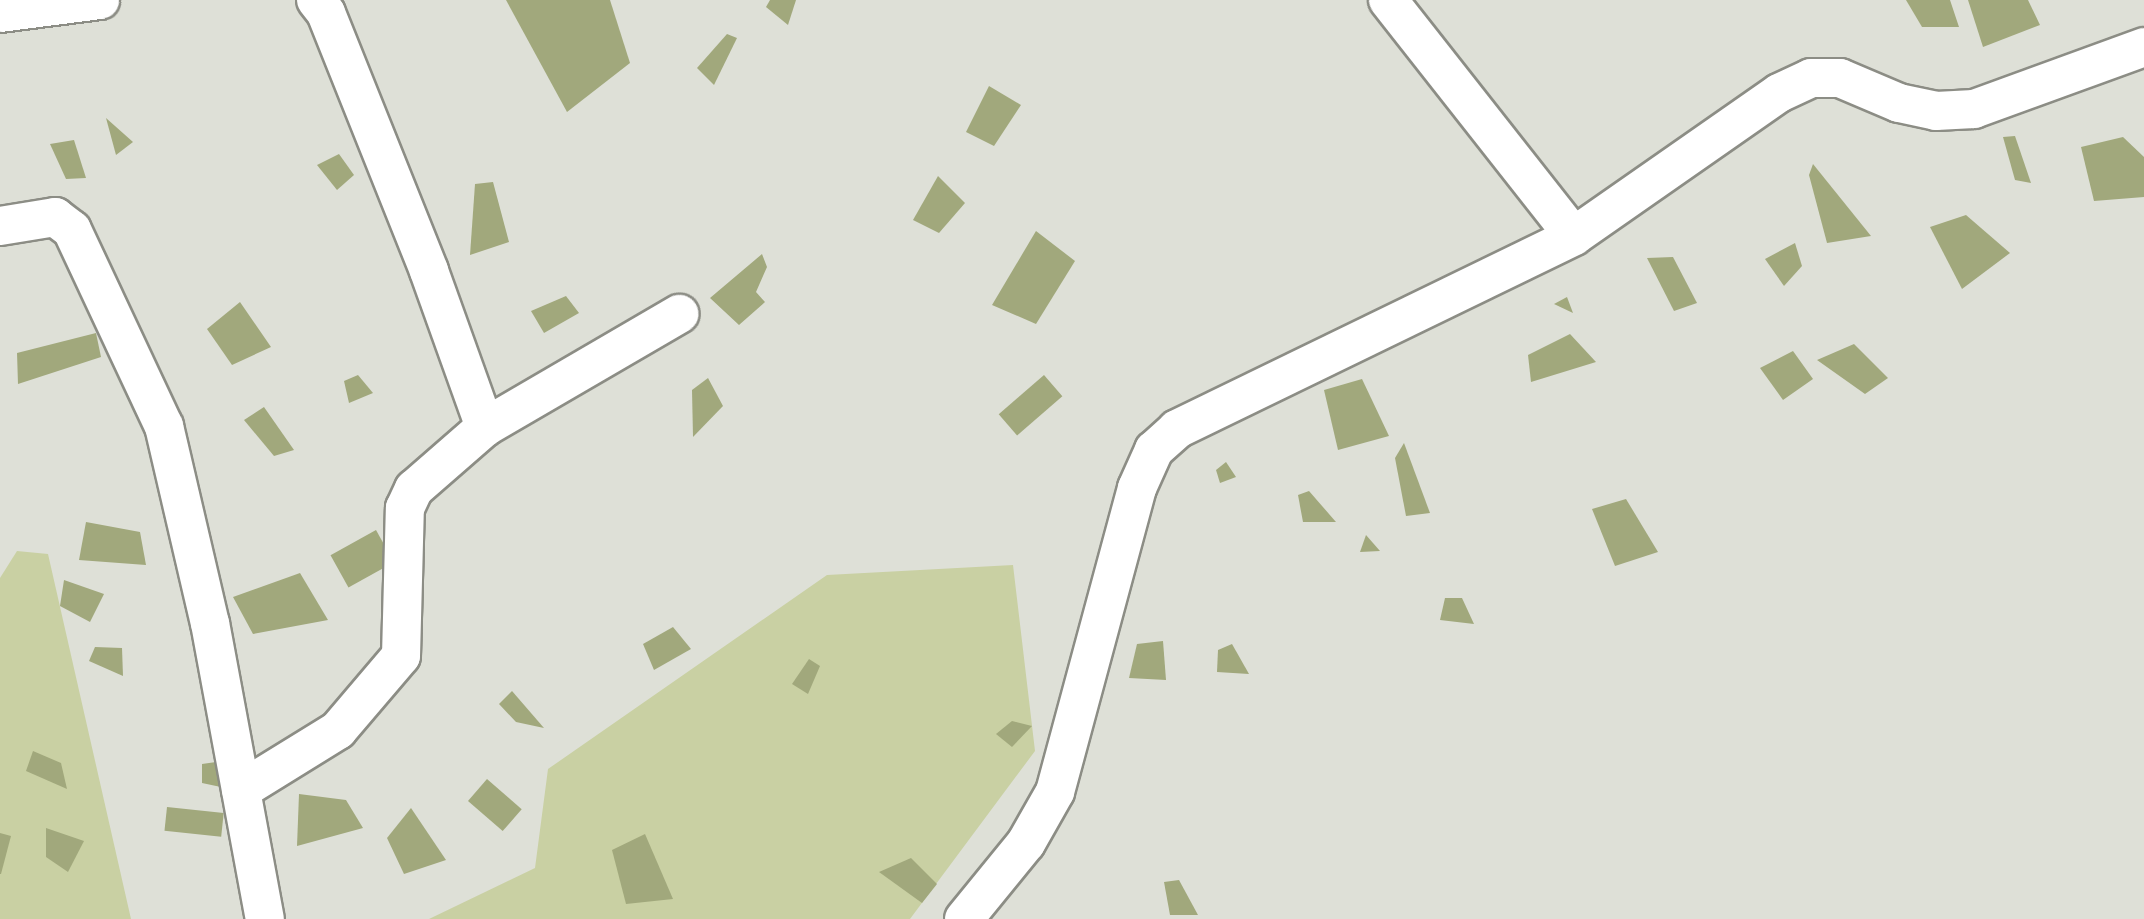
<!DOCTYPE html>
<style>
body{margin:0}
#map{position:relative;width:2144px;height:919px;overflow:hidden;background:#dee0d7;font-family:"PT Sans Narrow",sans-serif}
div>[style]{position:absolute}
.green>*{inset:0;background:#c9d0a3}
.building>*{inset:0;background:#a1a87c;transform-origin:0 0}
.roads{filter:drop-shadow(2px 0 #8c8d85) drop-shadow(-2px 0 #8c8d85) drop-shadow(0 2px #8c8d85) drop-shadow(0 -2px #8c8d85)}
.street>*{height:38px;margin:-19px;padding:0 19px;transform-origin:19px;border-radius:19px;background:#fff}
span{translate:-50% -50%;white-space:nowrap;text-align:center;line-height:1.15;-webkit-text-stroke:6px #fff;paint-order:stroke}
</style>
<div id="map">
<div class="green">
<i style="clip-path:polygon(17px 551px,48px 554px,131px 919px,0 919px,0 578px)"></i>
<i style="clip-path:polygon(1013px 565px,1035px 751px,910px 919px,429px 919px,535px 868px,548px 769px,827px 575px)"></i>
</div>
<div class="building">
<i style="clip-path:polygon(506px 0,610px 0,630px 63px,567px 112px)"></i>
<i style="clip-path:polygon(770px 0,796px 0,788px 25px,766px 7px)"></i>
<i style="clip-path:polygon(1906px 0,1950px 0,1959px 27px,1922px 27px)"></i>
<i style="clip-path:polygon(1968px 0,2028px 0,2040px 25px,1983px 47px)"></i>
<i style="clip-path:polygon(727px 34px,737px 38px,714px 85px,697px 68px)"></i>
<i style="clip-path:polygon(989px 86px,1021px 105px,994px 146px,966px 132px)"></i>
<i style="clip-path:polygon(106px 118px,133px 142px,116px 155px)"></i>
<i style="clip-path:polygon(2015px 136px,2031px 183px,2015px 180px,2003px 137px)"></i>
<i style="clip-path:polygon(2123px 137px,2144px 157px,2144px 197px,2094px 201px,2081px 147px)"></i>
<i style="clip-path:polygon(74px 140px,86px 178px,66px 179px,50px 144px)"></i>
<i style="clip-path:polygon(339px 154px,354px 175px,337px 190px,317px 165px)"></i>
<i style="clip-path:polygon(1813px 164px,1871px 236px,1827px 243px,1809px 175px)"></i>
<i style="clip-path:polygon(938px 176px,965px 203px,939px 233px,913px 220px)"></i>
<i style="clip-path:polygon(493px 182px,509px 242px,470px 255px,475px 184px)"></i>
<i style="clip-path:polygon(1966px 215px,2010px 253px,1962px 289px,1930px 227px)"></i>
<i style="clip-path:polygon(1036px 231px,1075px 261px,1036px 324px,992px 305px)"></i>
<i style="clip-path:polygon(1795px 243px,1802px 266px,1784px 286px,1765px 259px)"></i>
<i style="clip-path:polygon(762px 254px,767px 267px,756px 292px,765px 302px,739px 325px,710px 298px)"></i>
<i style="clip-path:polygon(1673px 257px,1697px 303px,1674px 311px,1647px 258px)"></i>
<i style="clip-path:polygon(566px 296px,579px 313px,544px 333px,531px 311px)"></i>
<i style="clip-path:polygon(1567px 297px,1573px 313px,1554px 304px)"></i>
<i style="clip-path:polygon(240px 302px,271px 347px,232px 365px,207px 329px)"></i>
<i style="clip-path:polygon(96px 333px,101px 357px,18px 384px,17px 353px)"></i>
<i style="clip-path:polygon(1570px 334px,1596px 362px,1531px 382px,1528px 355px)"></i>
<i style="clip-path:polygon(1854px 344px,1888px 378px,1865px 394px,1817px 360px)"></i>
<i style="clip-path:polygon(1793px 351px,1813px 379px,1783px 400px,1760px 368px)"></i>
<i style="clip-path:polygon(358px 375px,373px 393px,349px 403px,344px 381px)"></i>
<i style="left:1044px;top:375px;width:28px;height:60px;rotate:49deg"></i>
<i style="clip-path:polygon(708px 378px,723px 406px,693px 437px,692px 390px)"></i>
<i style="clip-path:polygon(1362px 379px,1389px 436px,1338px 450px,1324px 390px)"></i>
<i style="clip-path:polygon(264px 407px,294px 450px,274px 456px,244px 420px)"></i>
<i style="clip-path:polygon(1404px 443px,1430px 513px,1406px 516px,1395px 458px)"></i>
<i style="clip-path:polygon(1226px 462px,1236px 477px,1220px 483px,1216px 470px)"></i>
<i style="clip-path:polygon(1309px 491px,1336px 522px,1303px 522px,1298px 495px)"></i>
<i style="clip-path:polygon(1626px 499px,1658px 552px,1615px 566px,1592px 509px)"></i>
<i style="clip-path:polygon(86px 522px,140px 532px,146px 565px,79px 560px)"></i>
<i style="left:376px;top:530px;width:37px;height:52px;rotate:61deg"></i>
<i style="clip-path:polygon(1366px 535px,1380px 551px,1360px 552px)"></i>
<i style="clip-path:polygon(300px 573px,328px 620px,253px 634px,233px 597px)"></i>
<i style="clip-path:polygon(64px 580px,104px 594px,90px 622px,60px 606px)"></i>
<i style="clip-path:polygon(1445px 598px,1462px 598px,1474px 624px,1440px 620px)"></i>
<i style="clip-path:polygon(673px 627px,691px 649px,654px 670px,643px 644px)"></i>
<i style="clip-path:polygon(1163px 641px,1166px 680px,1129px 678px,1137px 644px)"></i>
<i style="clip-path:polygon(1232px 644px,1249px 674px,1217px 672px,1218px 650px)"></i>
<i style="clip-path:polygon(95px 647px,122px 648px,123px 676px,89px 661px)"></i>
<i style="clip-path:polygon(809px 659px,820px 666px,808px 694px,792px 684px)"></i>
<i style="clip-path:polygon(512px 691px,544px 728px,516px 722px,499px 704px)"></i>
<i style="clip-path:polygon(1012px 721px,1032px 726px,1012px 747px,996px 734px)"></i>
<i style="clip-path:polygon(33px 751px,61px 763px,67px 789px,26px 771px)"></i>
<i style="clip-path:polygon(230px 760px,235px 790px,202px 783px,202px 764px)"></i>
<i style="left:487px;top:779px;width:46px;height:29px;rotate:41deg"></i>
<i style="clip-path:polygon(299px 794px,346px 800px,363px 828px,297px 846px)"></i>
<i style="left:167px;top:807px;width:57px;height:24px;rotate:6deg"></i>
<i style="clip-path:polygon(411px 808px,446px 860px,404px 874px,387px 838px)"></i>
<i style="clip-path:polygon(46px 828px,84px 841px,68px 872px,46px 857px)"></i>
<i style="clip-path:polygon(0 833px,11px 836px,1px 874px,0 874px)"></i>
<i style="clip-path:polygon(645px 834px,673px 899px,626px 904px,612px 850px)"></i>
<i style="clip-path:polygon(911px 858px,937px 884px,922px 903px,879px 872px)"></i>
<i style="clip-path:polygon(1179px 880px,1198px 915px,1170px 915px,1164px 882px)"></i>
</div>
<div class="roads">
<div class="street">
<i style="left:316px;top:0;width:16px;rotate:52deg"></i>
<i style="left:326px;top:13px;width:278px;rotate:68.2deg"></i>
<i style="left:429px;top:271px;width:166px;rotate:70.3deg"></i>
<i style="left:1388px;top:0;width:300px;rotate:51.8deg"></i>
<i style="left:0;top:13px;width:101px;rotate:-7.4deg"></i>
<i style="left:0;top:226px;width:56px;rotate:-9.3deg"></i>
<i style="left:55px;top:217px;width:21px;rotate:37deg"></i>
<i style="left:72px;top:230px;width:217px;rotate:64.9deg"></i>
<i style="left:164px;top:426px;width:202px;rotate:76.9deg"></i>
<i style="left:210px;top:623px;width:301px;rotate:79.5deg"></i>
<i style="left:241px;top:790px;width:114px;rotate:-31.7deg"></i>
<i style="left:338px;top:730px;width:97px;rotate:-49.6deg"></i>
<i style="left:401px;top:656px;width:148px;rotate:-88.5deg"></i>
<i style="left:405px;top:508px;width:21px;rotate:-65deg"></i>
<i style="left:414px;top:489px;width:94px;rotate:-41.1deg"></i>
<i style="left:485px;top:427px;width:225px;rotate:-30.2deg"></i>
<i style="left:964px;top:919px;width:98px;rotate:-50.8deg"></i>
<i style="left:1026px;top:843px;width:59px;rotate:-60.4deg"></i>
<i style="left:1055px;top:792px;width:315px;rotate:-74.9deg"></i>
<i style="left:1137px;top:488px;width:42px;rotate:-65.9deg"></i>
<i style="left:1154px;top:450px;width:31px;rotate:-42deg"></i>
<i style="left:1177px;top:429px;width:441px;rotate:-25.9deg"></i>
<i style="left:1574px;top:236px;width:250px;rotate:-34.9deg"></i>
<i style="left:1779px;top:93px;width:35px;rotate:-25deg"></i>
<i style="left:1811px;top:78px;width:29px"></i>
<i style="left:1840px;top:78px;width:64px;rotate:23deg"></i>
<i style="left:1899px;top:103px;width:38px;rotate:12deg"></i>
<i style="left:1936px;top:111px;width:38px;rotate:-3deg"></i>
<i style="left:1974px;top:109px;width:181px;rotate:-20deg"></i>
</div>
</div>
</div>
